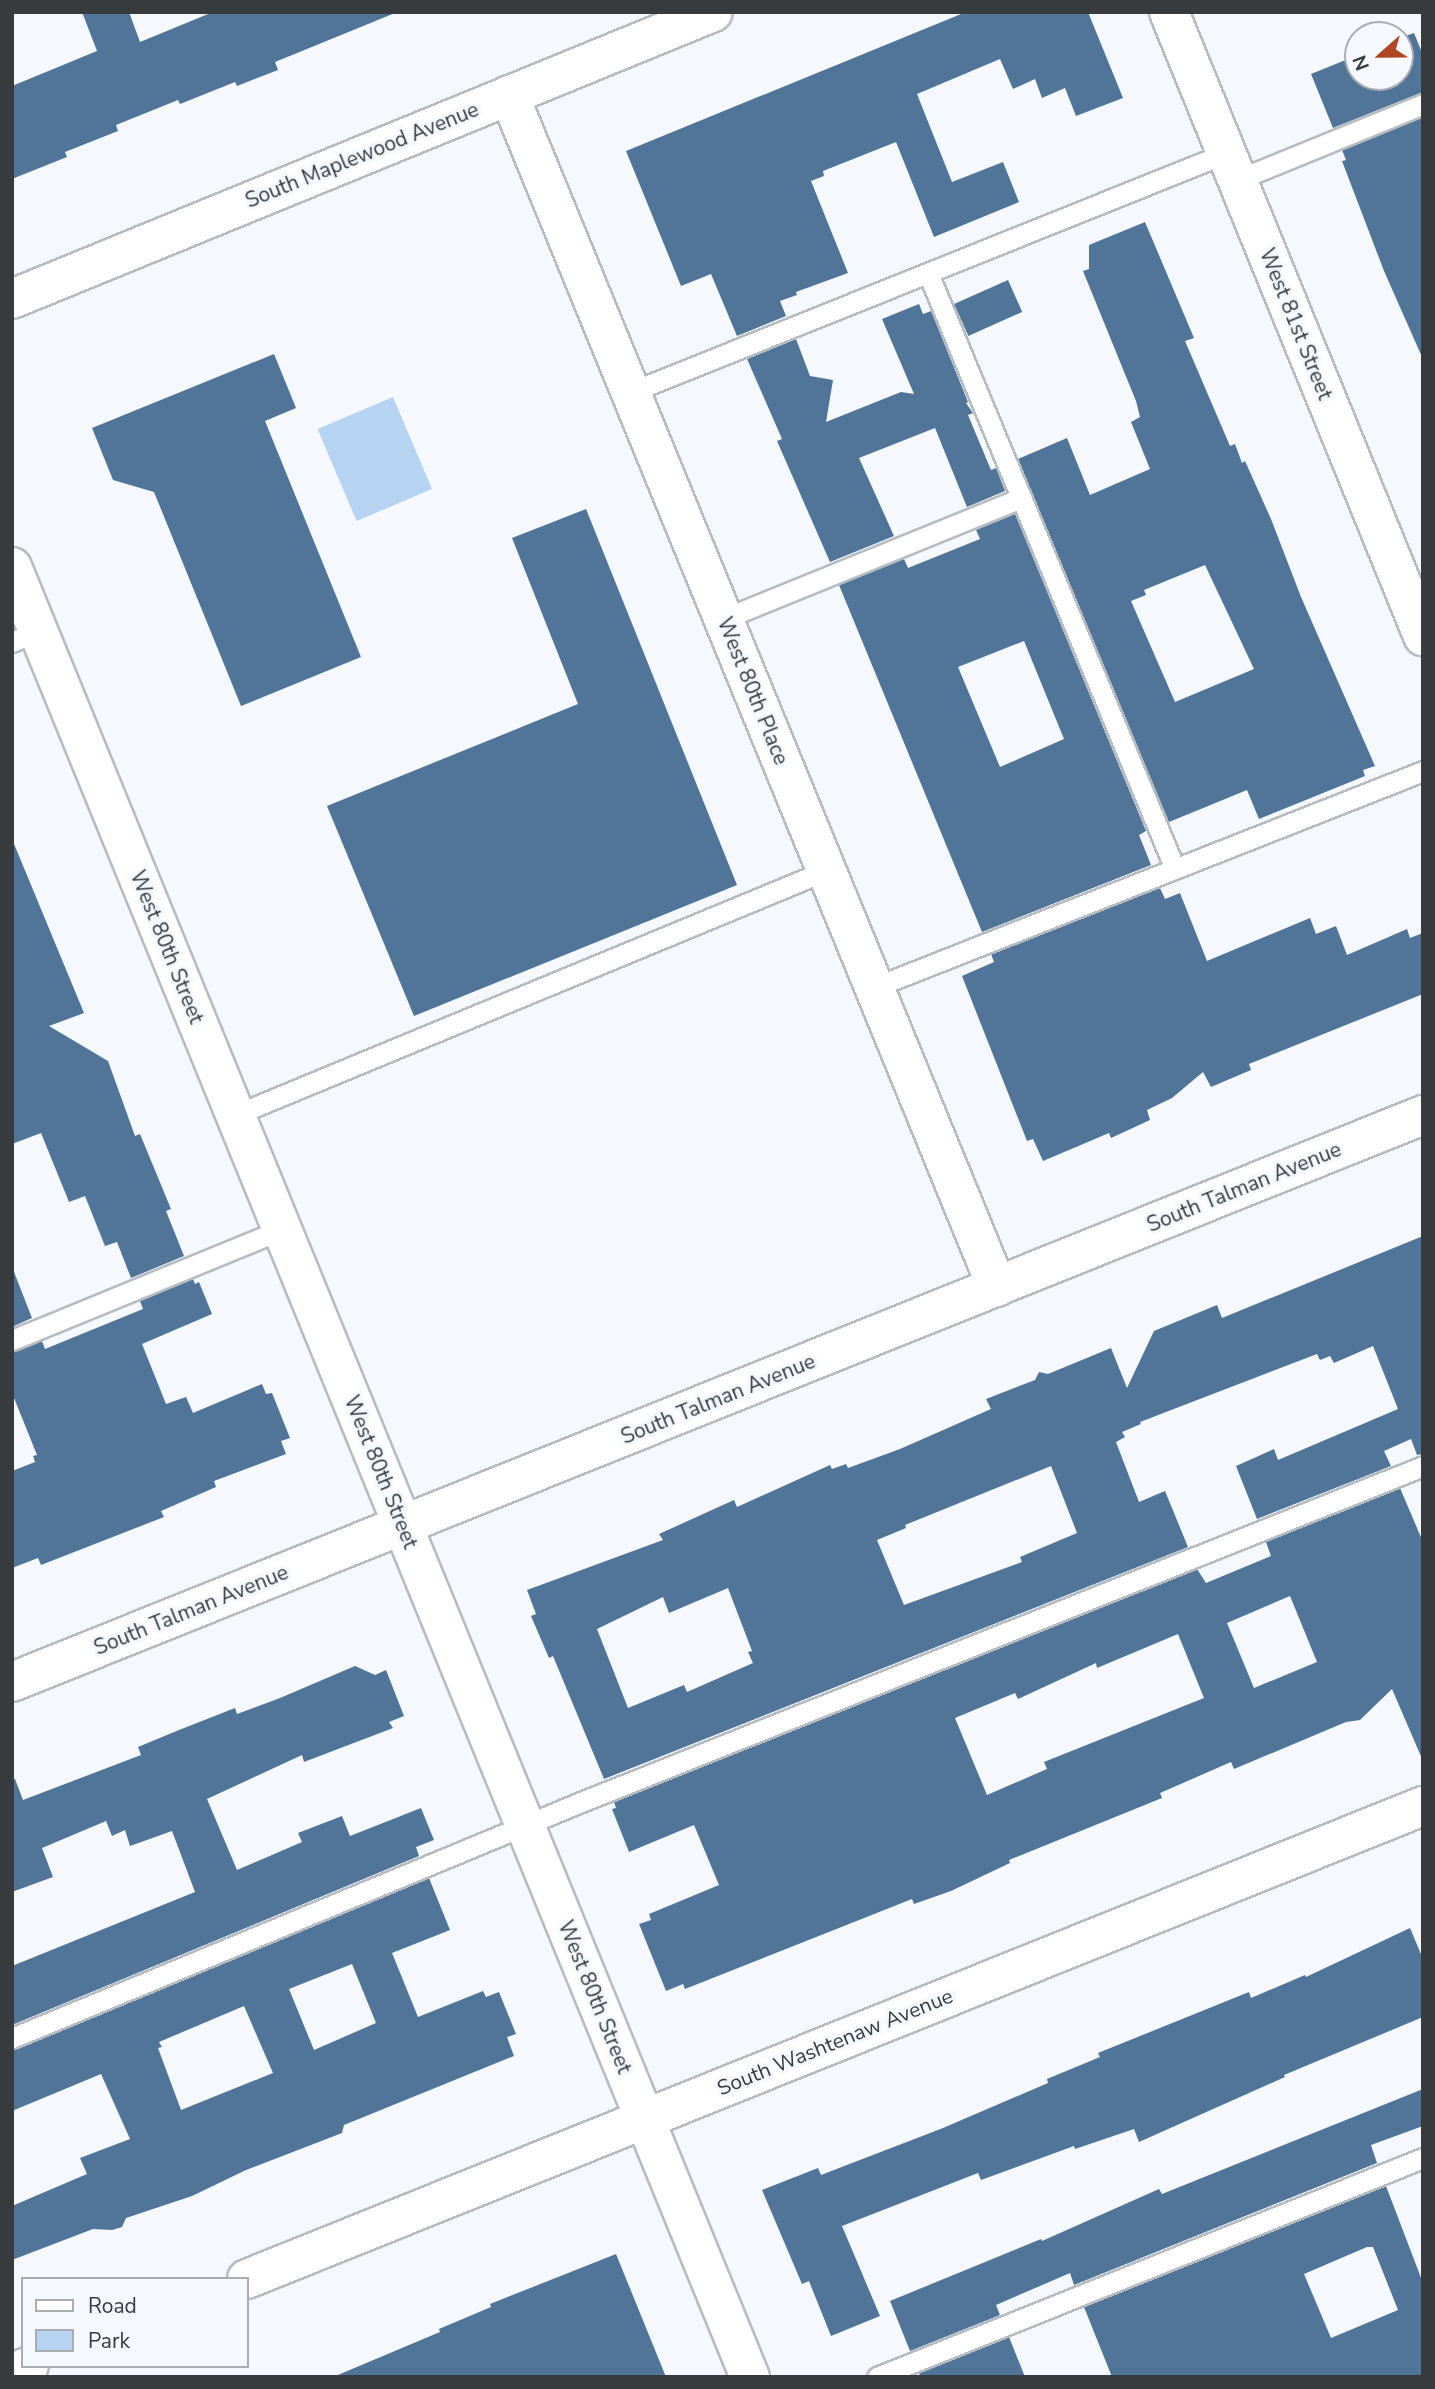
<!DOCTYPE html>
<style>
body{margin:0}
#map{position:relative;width:1435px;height:2389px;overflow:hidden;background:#f5f9fe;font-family:"Nunito Sans",sans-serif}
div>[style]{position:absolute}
.green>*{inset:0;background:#b6d4f1;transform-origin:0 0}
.building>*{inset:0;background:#507598;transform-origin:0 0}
.roads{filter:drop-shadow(2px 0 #b6bcc2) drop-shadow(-2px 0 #b6bcc2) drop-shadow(0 2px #b6bcc2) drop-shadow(0 -2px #b6bcc2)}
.lane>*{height:19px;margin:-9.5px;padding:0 9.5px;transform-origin:9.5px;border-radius:9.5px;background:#fff}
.street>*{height:38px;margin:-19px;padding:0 19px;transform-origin:19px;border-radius:19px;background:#fff}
span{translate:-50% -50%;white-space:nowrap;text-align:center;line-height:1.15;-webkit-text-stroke:7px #f5f9fe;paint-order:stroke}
.street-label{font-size:21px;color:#383b3d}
.frame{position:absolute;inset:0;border:14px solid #383b3d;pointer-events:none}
.legend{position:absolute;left:21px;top:2277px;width:228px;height:91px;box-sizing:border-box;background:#f5f9fe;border:2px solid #a9adb1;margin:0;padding:9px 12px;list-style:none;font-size:21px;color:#383b3d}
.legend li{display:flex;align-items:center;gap:14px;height:35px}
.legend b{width:35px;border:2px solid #a9adb1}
.north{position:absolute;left:1344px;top:21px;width:70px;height:70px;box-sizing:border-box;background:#f5f9fe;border:2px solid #a9adb1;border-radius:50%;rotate:249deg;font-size:19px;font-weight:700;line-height:28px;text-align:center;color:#383b3d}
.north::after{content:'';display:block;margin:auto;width:24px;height:32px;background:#af4725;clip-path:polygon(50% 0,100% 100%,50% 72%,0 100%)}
</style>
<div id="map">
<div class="green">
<i style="left:393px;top:397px;width:100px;height:82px;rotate:67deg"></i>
</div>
<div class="building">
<i style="clip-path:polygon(82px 12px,129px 12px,140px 42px,213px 12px,395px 13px,275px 62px,278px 70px,237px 86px,235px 82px,180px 104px,178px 100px,116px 125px,118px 131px,65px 152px,67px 157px,12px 179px,12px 86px,97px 51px)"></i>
<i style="clip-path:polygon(966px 12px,1088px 12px,1123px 98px,1076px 116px,1065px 88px,1042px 98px,1035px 79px,1013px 89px,1000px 59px,917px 94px,952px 182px,1003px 162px,1019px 202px,934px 237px,896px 142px,823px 171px,824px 176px,811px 181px,848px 273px,796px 292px,797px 295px,780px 301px,786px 316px,737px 336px,711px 274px,681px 286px,626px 151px)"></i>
<i style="clip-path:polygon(1414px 33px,1423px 55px,1423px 92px,1333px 128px,1311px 74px,1358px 55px,1358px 77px,1400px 77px,1400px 38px)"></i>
<i style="clip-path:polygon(1423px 117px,1423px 357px,1422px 357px,1384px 271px,1342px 161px,1346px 160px,1342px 150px)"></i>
<i style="clip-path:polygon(evenodd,1145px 222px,1194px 338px,1185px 341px,1230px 446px,1235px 444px,1242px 463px,1245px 461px,1271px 519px,1301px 597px,1375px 766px,1363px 770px,1365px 776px,1259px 819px,1247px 790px,1169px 822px,1018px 459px,1067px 438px,1090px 495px,1150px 469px,1131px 422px,1140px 417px,1136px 401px,1083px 271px,1089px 269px,1089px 245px,1145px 222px,1205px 565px,1254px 669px,1175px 702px,1131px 601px,1146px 595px,1144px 590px,1205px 565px)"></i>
<i style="left:1008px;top:280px;width:35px;height:59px;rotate:66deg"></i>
<i style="clip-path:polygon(919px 304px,923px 314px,931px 311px,968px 402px,966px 403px,973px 413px,968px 415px,991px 470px,996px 468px,1005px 491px,967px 507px,935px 428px,859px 458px,894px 536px,830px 562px,777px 441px,782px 439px,747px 359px,796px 339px,810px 376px,833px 380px,826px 422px,901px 392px,914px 394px,882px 319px)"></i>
<i style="clip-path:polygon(274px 354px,296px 408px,265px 421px,361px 657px,241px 706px,154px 492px,113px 480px,92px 428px)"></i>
<i style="clip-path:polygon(586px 509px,737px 885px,414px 1016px,327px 806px,578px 704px,512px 538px)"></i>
<i style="clip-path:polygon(evenodd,1015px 514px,1146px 831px,1139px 835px,1151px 865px,982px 932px,839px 585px,904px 559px,908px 568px,980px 539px,976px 530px,1015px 514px,1024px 641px,1064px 739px,1000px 767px,958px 667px,1024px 641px)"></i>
<i style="clip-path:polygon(12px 839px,84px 1013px,49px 1026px,108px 1061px,135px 1136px,140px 1134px,171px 1209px,166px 1211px,184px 1256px,131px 1278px,117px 1242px,105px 1246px,85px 1196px,69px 1202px,41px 1133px,12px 1144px)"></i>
<i style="clip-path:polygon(1160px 888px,1165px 899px,1180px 893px,1207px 961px,1310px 918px,1316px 934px,1336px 926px,1347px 955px,1407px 929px,1410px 938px,1423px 933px,1423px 994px,1249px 1064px,1251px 1070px,1211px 1087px,1203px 1072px,1172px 1098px,1147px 1110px,1150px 1120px,1111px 1138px,1109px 1133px,1043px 1161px,1033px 1139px,1027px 1141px,962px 976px,994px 962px,991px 954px)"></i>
<i style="clip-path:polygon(evenodd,1423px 1236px,1423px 1454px,1417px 1455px,1411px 1439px,1384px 1451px,1391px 1466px,1257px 1519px,1236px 1466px,1274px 1449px,1278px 1460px,1398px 1409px,1373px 1346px,1334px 1363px,1330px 1356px,1320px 1360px,1317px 1354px,1140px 1422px,1141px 1424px,1122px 1432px,1125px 1437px,1116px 1442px,1139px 1502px,1165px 1491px,1188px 1547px,604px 1779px,553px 1656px,549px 1658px,531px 1616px,536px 1614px,527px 1590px,663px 1540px,659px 1534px,734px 1500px,737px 1507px,830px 1465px,832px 1469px,846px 1464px,848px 1468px,900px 1449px,991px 1409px,986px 1399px,1035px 1380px,1039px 1372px,1048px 1374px,1111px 1348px,1127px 1388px,1154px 1331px,1217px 1305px,1222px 1318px,1423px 1236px,1051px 1466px,1077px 1533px,1020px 1557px,1022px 1562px,904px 1605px,877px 1540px,906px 1528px,905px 1525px,1051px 1466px,1423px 1236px,728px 1588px,752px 1651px,748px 1652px,753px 1663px,687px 1692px,684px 1685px,628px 1708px,597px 1629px,663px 1597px,669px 1613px,728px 1588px)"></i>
<i style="clip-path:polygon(14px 1272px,32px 1318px,12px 1327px,12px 1273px)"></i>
<i style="clip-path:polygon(193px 1279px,195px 1284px,199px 1282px,212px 1314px,142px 1344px,166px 1404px,186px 1397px,193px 1413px,262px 1384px,266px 1394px,272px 1393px,290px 1438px,281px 1441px,286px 1454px,214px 1481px,216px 1487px,161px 1511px,164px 1517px,41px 1565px,38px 1558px,12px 1568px,12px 1471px,35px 1462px,33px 1456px,37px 1455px,12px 1393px,12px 1352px,42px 1341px,45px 1349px,143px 1309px,140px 1301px)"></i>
<i style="clip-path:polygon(evenodd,1400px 1488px,1423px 1542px,1423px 1761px,1392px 1689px,1360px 1720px,1346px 1722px,1234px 1769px,1231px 1762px,1160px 1793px,1162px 1798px,1009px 1860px,1010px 1863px,951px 1891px,914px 1904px,912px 1899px,685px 1989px,683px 1984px,666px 1991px,639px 1924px,651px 1920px,649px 1914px,719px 1885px,694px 1825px,629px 1852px,612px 1809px,616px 1808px,614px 1802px,1197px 1569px,1206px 1583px,1271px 1556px,1266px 1542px,1400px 1488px,1290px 1596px,1317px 1662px,1254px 1688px,1227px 1623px,1290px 1596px,1400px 1488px,1178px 1634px,1204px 1698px,1044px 1762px,1047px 1769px,987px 1795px,955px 1718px,1015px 1693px,1018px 1699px,1096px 1663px,1097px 1668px,1178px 1634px)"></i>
<i style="clip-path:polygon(355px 1666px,375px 1675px,386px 1670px,404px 1716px,389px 1722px,393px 1728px,304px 1762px,302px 1755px,207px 1799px,237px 1870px,302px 1842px,298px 1833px,342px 1816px,350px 1836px,421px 1808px,434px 1840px,416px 1847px,419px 1856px,12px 2025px,12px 1966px,195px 1892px,172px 1831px,130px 1846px,125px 1830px,112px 1836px,106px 1821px,42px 1848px,53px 1877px,12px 1892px,12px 1779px,15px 1779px,23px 1800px,141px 1755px,138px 1747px,179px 1730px,235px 1708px,237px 1714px,280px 1698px)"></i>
<i style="clip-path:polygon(evenodd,429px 1878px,450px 1930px,392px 1953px,418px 2017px,483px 1991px,486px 1997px,499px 1992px,516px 2034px,507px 2037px,514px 2056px,344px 2125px,342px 2133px,246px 2170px,192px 2196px,126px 2218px,122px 2227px,112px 2230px,93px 2229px,12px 2260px,12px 2206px,87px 2174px,80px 2158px,130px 2139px,101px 2074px,12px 2111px,12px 2050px,429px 1878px,352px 1964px,376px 2023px,314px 2050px,289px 1989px,352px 1964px,429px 1878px,244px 2006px,273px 2073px,181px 2110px,158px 2048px,162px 2047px,159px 2042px,244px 2006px)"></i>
<i style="clip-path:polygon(1410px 1928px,1423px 1959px,1423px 2017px,1284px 2075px,1285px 2077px,1139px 2142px,1134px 2129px,1075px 2149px,1074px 2146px,981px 2180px,978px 2173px,842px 2226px,880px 2316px,831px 2336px,809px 2281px,802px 2284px,762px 2190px,818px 2168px,821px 2175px,943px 2128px,1048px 2083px,1047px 2079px,1100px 2057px,1098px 2053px,1249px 1992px,1251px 1998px,1305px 1975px,1306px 1977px)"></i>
<i style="clip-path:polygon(1423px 2089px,1423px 2126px,1371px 2145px,1377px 2163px,1074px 2285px,1070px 2273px,996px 2305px,1000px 2315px,910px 2351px,890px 2301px,1041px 2239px,1042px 2241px,1159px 2189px,1162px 2194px)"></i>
<i style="clip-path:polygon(evenodd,1386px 2186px,1423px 2283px,1422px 2377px,1112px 2377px,1084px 2307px,1386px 2186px,1367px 2247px,1373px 2247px,1398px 2310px,1331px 2338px,1304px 2274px,1367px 2247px)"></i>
<i style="clip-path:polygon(616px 2254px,666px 2377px,333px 2377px,440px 2332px,439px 2329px,491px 2307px,490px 2304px)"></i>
<i style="clip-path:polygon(1009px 2337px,1025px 2377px,920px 2377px,919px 2373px)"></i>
</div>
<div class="roads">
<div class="lane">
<i style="left:1237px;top:180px;width:201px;rotate:-22.2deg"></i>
<i style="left:928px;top:273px;width:645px;rotate:67.49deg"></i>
<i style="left:631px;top:392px;width:641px;rotate:-21.88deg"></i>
<i style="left:723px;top:619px;width:322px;rotate:-22.1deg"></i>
<i style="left:12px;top:642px;width:28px;rotate:-23deg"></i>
<i style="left:875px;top:987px;width:589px;rotate:-21.51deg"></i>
<i style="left:235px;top:1115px;width:641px;rotate:-22.48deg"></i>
<i style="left:12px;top:1340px;width:292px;rotate:-22.3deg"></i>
<i style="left:12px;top:2038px;width:611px;rotate:-22.53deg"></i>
<i style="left:576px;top:1804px;width:912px;rotate:-21.75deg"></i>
<i style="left:877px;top:2377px;width:588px;rotate:-21.86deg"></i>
</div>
<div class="street">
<i style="left:1169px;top:12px;width:674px;rotate:67.85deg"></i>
<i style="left:509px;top:95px;width:1288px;rotate:67.74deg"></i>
<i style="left:12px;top:299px;width:757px;rotate:-22.26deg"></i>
<i style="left:12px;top:567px;width:1955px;rotate:67.82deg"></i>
<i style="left:12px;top:1682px;width:1521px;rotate:-21.89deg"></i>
<i style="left:247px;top:2279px;width:1268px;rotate:-21.91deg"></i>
<i style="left:12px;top:2373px;width:18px;rotate:-22deg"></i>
</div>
</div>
<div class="street-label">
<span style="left:362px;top:155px;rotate:-22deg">South Maplewood Avenue</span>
<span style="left:1296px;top:324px;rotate:68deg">West 81st Street</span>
<span style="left:753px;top:691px;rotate:68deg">West 80th Place</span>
<span style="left:167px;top:947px;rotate:68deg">West 80th Street</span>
<span style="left:1244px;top:1187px;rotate:-22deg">South Talman Avenue</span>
<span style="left:718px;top:1399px;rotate:-22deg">South Talman Avenue</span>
<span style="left:381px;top:1472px;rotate:68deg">West 80th Street</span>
<span style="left:191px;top:1610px;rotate:-22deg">South Talman Avenue</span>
<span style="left:595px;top:1997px;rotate:68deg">West 80th Street</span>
<span style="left:835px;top:2042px;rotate:-22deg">South Washtenaw Avenue</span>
</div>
<div class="frame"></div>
<ul class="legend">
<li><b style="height:9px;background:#fff"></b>Road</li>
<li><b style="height:19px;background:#b6d4f1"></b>Park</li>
</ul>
<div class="north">N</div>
</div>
